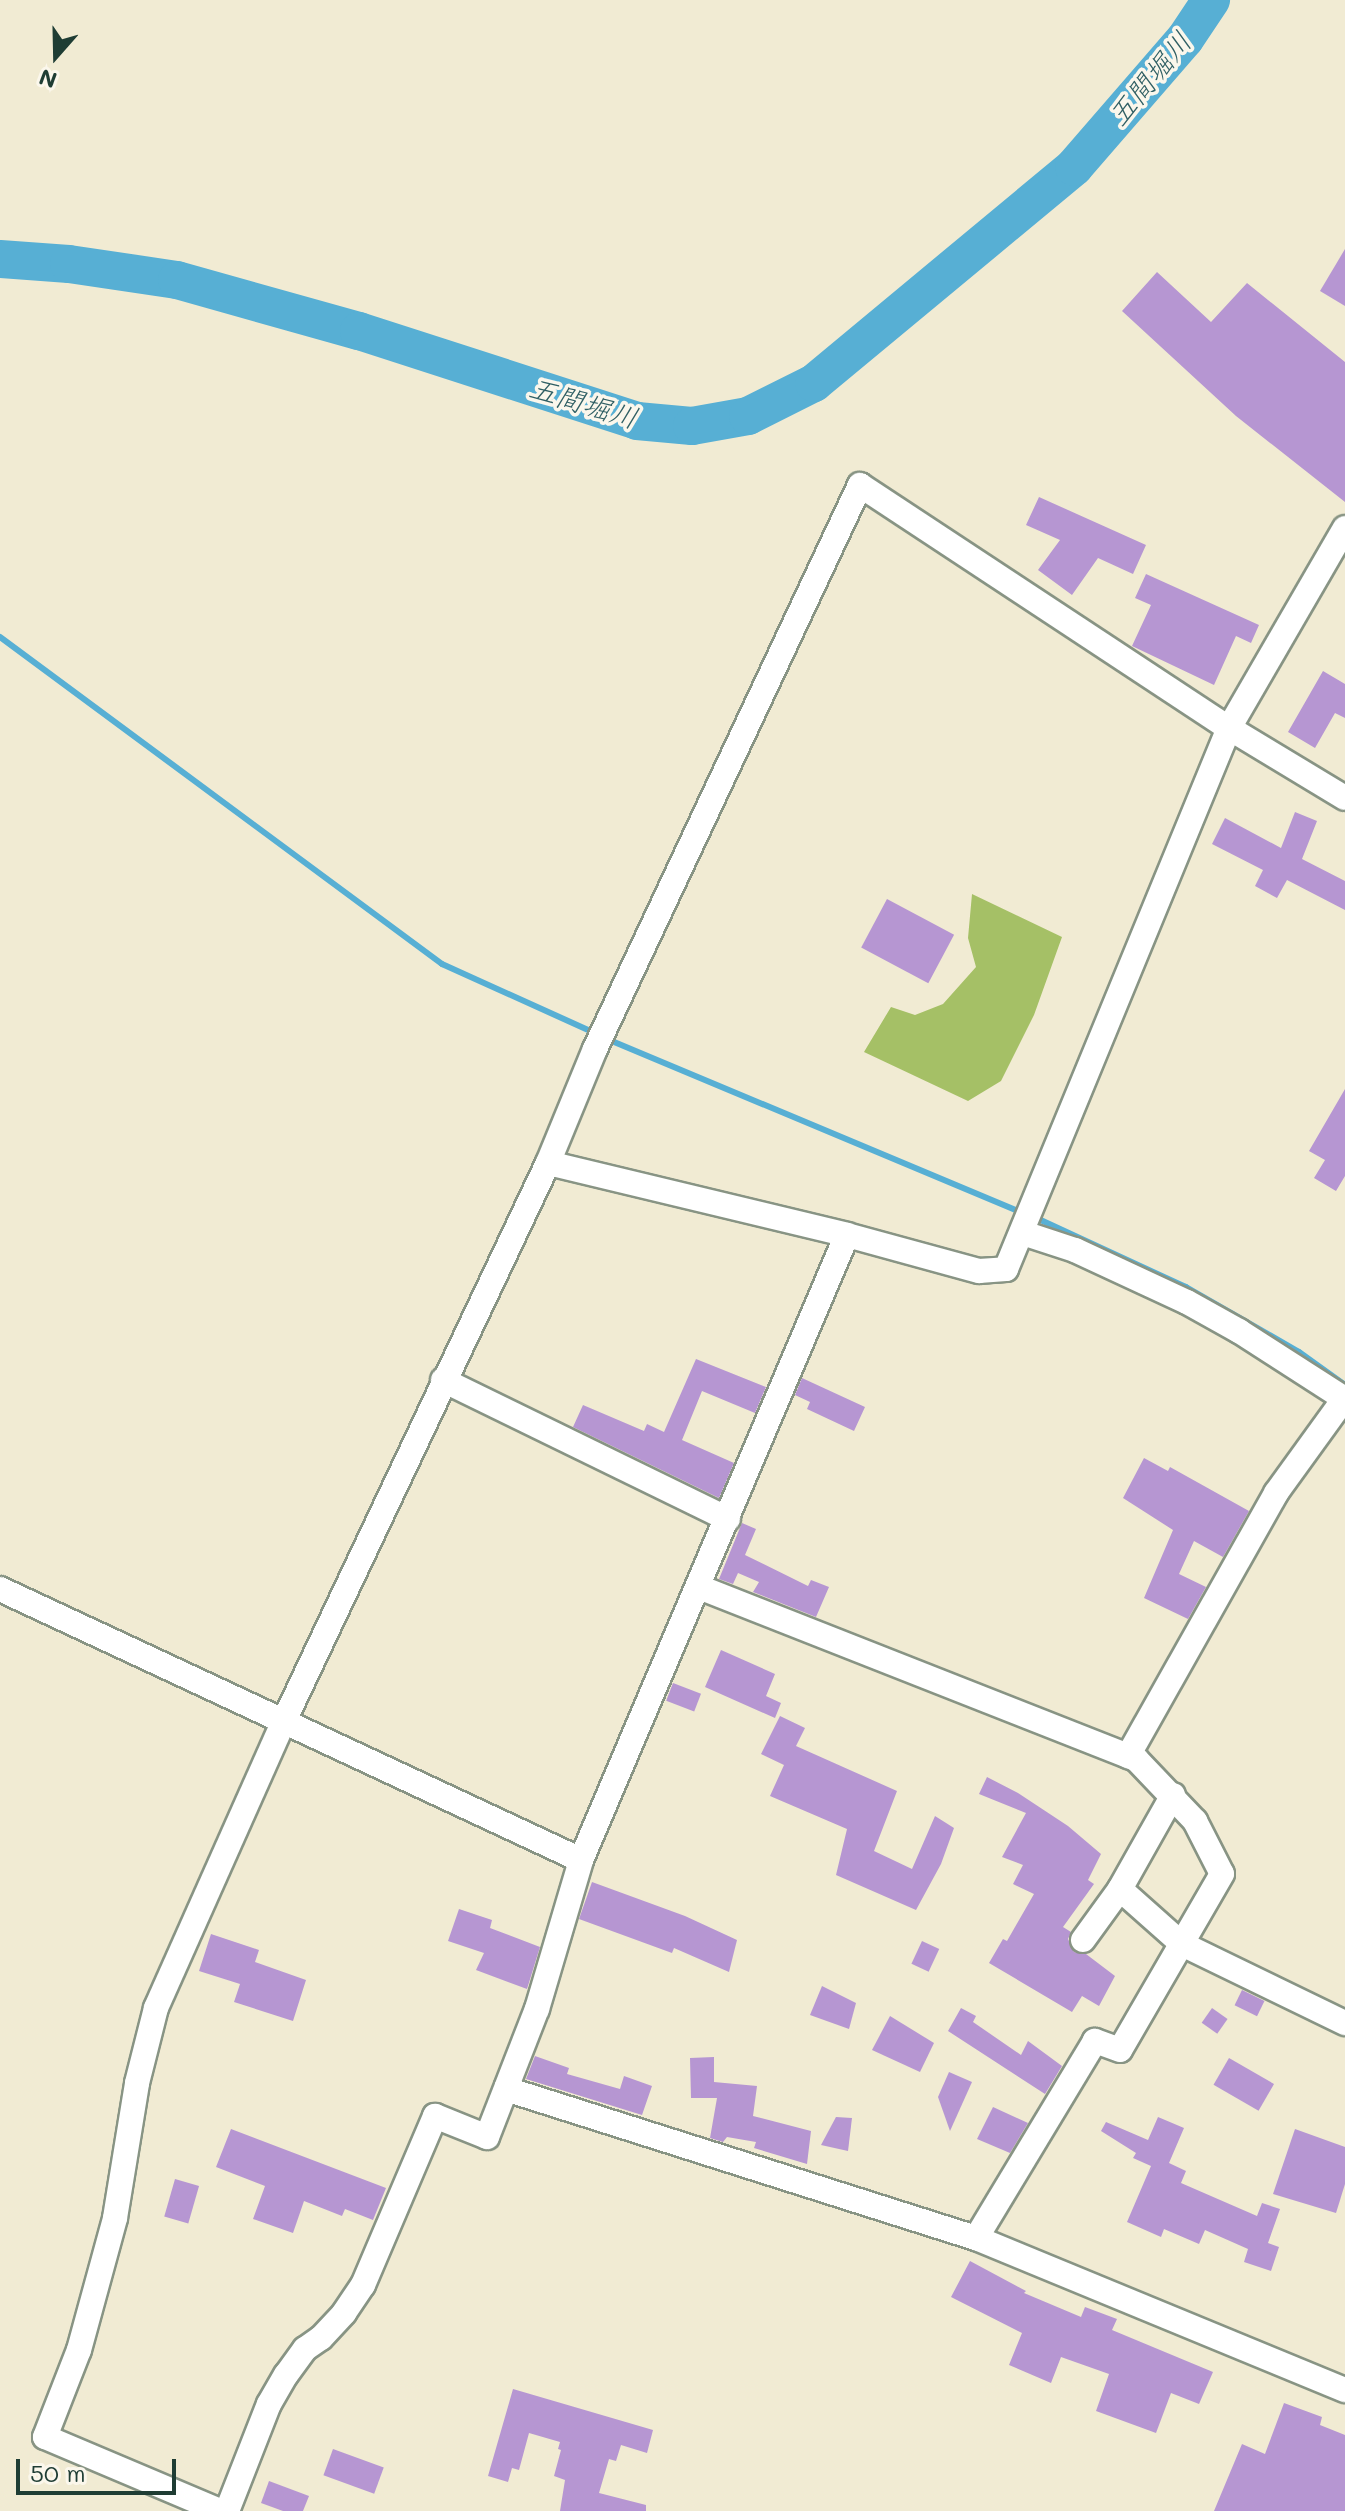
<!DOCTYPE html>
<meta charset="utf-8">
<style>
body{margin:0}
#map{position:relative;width:1345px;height:2511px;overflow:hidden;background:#f1ebd3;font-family:Mali,"Klee One",sans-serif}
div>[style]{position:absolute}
.green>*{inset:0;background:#a5c066}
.stream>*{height:6px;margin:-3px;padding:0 3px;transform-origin:3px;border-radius:3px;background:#57afd4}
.river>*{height:38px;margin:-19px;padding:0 19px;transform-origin:19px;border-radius:19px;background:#57afd4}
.building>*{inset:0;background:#b696d2;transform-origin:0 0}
.roads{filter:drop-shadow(2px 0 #889484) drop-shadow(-2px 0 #889484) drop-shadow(0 2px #889484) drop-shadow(0 -2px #889484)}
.minor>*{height:24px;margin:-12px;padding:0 12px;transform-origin:12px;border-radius:12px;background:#fff}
span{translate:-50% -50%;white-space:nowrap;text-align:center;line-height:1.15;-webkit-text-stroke:7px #fbf7ec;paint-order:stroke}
.water-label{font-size:28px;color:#305f64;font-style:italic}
.north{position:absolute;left:16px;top:16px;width:80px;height:80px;-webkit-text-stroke:6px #fbf7ec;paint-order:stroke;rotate:200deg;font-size:22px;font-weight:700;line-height:32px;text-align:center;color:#1f3d34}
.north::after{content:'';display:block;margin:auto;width:28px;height:36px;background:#1f3d34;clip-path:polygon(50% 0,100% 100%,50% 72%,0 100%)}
.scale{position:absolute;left:16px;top:2459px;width:160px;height:36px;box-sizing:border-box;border:4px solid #1f3d34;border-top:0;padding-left:10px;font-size:24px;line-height:28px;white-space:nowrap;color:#1f3d34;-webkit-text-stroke:6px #fbf7ec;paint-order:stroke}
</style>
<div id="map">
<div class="green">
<i style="clip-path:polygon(972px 894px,1062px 937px,1034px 1015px,1001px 1081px,968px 1101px,864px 1052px,891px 1007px,915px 1015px,943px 1004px,976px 967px,968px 938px)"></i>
</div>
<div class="stream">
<i style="left:0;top:637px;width:550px;rotate:36.49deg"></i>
<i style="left:442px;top:964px;width:170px;rotate:24.3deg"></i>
<i style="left:607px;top:1039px;width:449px;rotate:22.7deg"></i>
<i style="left:1032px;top:1216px;width:170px;rotate:24.8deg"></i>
<i style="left:1186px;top:1287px;width:130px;rotate:29.9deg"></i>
<i style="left:1299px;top:1352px;width:57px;rotate:35.7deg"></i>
</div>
<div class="river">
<i style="left:0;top:259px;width:69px;rotate:4.1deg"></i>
<i style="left:69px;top:264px;width:109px;rotate:8.4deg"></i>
<i style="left:177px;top:280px;width:189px;rotate:15.7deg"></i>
<i style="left:359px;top:331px;width:292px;rotate:17.9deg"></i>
<i style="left:637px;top:421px;width:55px;rotate:5.2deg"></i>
<i style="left:692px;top:426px;width:57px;rotate:-10.1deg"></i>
<i style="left:748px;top:416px;width:74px;rotate:-26.6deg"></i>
<i style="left:814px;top:383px;width:338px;rotate:-39.7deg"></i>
<i style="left:1074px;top:167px;width:169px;rotate:-49.1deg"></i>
<i style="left:1185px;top:39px;width:47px;rotate:-56.3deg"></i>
</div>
<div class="building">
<i style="clip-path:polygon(1345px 249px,1345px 306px,1320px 291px)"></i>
<i style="clip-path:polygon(1157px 272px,1211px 322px,1247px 283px,1345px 362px,1345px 502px,1236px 416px,1122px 311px)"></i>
<i style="clip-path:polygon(1039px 497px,1146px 545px,1133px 574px,1098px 558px,1072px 595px,1038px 570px,1060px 540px,1026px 525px)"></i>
<i style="clip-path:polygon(1146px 574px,1259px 625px,1251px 643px,1236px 636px,1214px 685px,1132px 646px,1151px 605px,1135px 598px)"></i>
<i style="clip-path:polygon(1323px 671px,1345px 684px,1345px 718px,1335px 713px,1315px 748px,1288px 732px)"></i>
<i style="clip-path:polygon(1295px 812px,1317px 821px,1302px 859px,1345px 881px,1345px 910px,1287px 880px,1277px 898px,1255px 886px,1263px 870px,1212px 844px,1225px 818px,1281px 848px)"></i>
<i style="left:887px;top:899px;width:76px;height:55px;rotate:28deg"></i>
<i style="clip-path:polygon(1345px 1089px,1345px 1176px,1336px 1191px,1314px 1178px,1325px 1160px,1309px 1151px)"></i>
<i style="clip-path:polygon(696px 1359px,766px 1387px,755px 1413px,702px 1391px,682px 1440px,734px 1463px,719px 1498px,573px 1427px,583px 1405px,644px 1431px,647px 1424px,664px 1432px)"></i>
<i style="clip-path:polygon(802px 1378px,865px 1407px,854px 1431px,807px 1409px,810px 1402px,795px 1395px)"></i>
<i style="clip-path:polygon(1144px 1458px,1168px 1471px,1170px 1467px,1249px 1511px,1223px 1557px,1194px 1541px,1179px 1574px,1206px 1587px,1188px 1619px,1144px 1598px,1173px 1530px,1123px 1498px)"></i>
<i style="clip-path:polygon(742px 1523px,756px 1529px,745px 1555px,808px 1586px,811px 1580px,829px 1587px,816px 1617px,753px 1592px,759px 1582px,738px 1573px,733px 1584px,719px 1579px)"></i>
<i style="clip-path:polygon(721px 1650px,775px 1674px,766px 1696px,781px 1703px,775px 1718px,705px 1687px)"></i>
<i style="left:673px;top:1683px;width:30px;height:19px;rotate:21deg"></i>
<i style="clip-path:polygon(780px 1716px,805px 1728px,796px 1746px,897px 1791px,874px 1851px,912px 1869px,935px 1816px,954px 1828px,941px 1864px,916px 1910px,836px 1875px,847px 1829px,770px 1796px,784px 1765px,761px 1754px)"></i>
<i style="clip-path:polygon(987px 1777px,1018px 1793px,1068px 1826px,1101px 1854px,1088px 1880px,1094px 1884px,1063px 1927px,1071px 1932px,1068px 1939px,1074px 1952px,1086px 1954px,1115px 1976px,1099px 2006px,1082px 1996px,1072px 2012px,989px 1963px,1003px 1939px,1007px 1941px,1034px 1894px,1013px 1884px,1023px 1865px,1002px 1857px,1026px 1813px,979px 1794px)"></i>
<i style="clip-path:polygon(592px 1882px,685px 1916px,737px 1940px,729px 1972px,674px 1948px,672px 1953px,579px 1919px)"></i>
<i style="clip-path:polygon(459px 1909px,492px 1920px,490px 1928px,540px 1947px,527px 1989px,476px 1970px,484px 1953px,448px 1941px)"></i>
<i style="clip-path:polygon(211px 1934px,259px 1950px,255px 1962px,306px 1980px,293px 2021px,234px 2002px,240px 1984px,199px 1971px)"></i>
<i style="left:922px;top:1941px;width:19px;height:25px;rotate:25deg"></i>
<i style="clip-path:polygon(822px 1986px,856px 2003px,849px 2029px,810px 2015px)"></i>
<i style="left:1242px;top:1990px;width:25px;height:17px;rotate:26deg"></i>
<i style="clip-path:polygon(961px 2008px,976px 2016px,973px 2022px,1021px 2055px,1028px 2041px,1062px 2066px,1045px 2094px,948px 2031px)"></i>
<i style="left:1212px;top:2008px;width:19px;height:18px;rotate:35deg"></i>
<i style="clip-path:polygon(890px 2016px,934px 2043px,920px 2072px,872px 2050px)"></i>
<i style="clip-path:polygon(535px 2056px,569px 2068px,567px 2074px,620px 2089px,624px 2076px,652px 2086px,642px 2115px,526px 2079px)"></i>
<i style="clip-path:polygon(714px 2057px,714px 2082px,757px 2086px,753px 2116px,811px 2131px,807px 2164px,754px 2148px,756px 2142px,727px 2137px,723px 2142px,710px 2138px,717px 2098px,691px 2098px,690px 2058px)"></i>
<i style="left:1229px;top:2058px;width:52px;height:31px;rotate:30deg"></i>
<i style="clip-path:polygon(949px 2072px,972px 2082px,950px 2131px,938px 2097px)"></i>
<i style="clip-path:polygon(993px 2107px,1028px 2123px,1010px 2153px,977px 2139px)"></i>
<i style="clip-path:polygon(836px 2117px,852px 2118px,848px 2151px,821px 2145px)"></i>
<i style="clip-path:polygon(1158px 2117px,1184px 2128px,1169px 2163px,1186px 2171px,1181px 2183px,1257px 2216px,1262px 2203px,1280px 2209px,1268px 2243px,1279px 2247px,1271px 2271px,1244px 2262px,1248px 2249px,1205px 2230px,1199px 2244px,1164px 2229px,1161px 2237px,1127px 2222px,1151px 2166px,1133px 2158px,1136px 2153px,1101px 2131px,1106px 2122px,1148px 2140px)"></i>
<i style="clip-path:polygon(231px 2129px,386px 2188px,373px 2220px,345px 2209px,342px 2216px,304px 2201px,293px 2233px,253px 2219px,265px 2186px,216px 2167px)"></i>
<i style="clip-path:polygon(1295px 2129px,1345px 2147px,1345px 2184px,1336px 2213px,1273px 2194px)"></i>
<i style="left:175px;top:2179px;width:25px;height:39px;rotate:16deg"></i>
<i style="clip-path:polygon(970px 2261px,1026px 2291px,1024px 2293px,1081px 2317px,1085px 2307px,1117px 2319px,1112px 2330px,1213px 2372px,1199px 2404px,1171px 2393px,1156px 2433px,1096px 2411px,1109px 2374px,1061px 2357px,1051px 2383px,1009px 2365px,1022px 2333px,951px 2297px)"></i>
<i style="clip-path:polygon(513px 2389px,653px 2430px,647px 2453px,621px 2445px,616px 2461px,609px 2459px,599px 2493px,646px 2505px,646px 2511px,560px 2511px,565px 2480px,554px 2476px,561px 2450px,558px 2449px,560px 2442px,529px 2433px,519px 2470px,512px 2468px,508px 2482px,488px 2476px)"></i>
<i style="clip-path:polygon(1284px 2403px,1322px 2417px,1320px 2425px,1345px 2435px,1345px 2511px,1214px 2511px,1242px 2444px,1265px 2454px)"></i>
<i style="left:333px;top:2449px;width:54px;height:28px;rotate:20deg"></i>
<i style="clip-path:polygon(269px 2481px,309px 2496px,303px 2511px,283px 2511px,261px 2503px)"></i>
</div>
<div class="roads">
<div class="minor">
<i style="left:548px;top:1163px;width:308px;rotate:13.5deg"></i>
<i style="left:847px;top:1235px;width:137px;rotate:15.3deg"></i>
<i style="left:979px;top:1271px;width:27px;rotate:-4deg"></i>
<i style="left:1006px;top:1269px;width:585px;rotate:-67.6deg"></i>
<i style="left:1229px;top:728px;width:231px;rotate:-59.9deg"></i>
<i style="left:1023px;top:1233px;width:55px;rotate:18.1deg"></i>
<i style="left:1075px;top:1250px;width:123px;rotate:24.9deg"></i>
<i style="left:1187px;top:1302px;width:60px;rotate:29.1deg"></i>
<i style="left:1239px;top:1331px;width:126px;rotate:32.7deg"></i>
<i style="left:443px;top:1380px;width:317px;rotate:26deg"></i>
<i style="left:699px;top:1587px;width:470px;rotate:21.5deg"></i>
<i style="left:1136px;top:1759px;width:86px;rotate:46.4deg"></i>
<i style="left:1195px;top:1821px;width:59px;rotate:63deg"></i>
<i style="left:1222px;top:1874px;width:203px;rotate:120.1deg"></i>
<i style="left:1120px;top:2050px;width:27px;rotate:-160deg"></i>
<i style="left:1095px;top:2041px;width:230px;rotate:121.1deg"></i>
<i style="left:0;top:1589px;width:641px;rotate:25.01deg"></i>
<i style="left:1128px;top:1756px;width:302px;rotate:-60.6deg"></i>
<i style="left:1276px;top:1493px;width:116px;rotate:-54.1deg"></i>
<i style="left:1120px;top:1889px;width:108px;rotate:-60.6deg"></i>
<i style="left:1083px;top:1940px;width:63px;rotate:-54deg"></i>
<i style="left:1120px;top:1889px;width:83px;rotate:41.6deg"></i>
<i style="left:1182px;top:1944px;width:181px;rotate:25.9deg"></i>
<i style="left:506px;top:2089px;width:493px;rotate:17.6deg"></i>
<i style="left:976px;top:2238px;width:399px;rotate:22.4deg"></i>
<i style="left:220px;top:2511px;width:190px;rotate:-157.1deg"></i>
<i style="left:45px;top:2437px;width:93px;rotate:-68.7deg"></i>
<i style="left:79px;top:2350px;width:137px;rotate:-74.7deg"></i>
<i style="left:115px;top:2218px;width:137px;rotate:-80.7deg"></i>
<i style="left:137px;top:2083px;width:77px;rotate:-75.8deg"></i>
<i style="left:156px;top:2008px;width:312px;rotate:-66deg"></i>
<i style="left:283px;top:1723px;width:620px;rotate:-64.68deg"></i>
<i style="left:548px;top:1163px;width:123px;rotate:-67.6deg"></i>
<i style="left:595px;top:1049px;width:623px;rotate:-64.83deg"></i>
<i style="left:860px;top:485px;width:442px;rotate:33.4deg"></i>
<i style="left:1229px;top:728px;width:135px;rotate:31.1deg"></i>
<i style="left:227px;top:2511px;width:115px;rotate:-68.6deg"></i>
<i style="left:269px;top:2404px;width:34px;rotate:-60deg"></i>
<i style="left:286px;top:2375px;width:32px;rotate:-54deg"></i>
<i style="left:305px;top:2349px;width:19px;rotate:-35deg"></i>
<i style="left:321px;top:2338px;width:34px;rotate:-47deg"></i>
<i style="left:344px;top:2313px;width:34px;rotate:-56deg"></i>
<i style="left:363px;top:2285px;width:184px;rotate:-66.9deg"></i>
<i style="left:435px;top:2116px;width:56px;rotate:22deg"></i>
<i style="left:487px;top:2137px;width:137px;rotate:-68.7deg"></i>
<i style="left:537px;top:2009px;width:155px;rotate:-73.5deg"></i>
<i style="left:581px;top:1860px;width:679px;rotate:-66.95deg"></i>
</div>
</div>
<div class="water-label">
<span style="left:1149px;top:78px;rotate:-50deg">五間堀川</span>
<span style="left:584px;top:402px;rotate:17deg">五間堀川</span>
</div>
<div class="north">N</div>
<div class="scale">50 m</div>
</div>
